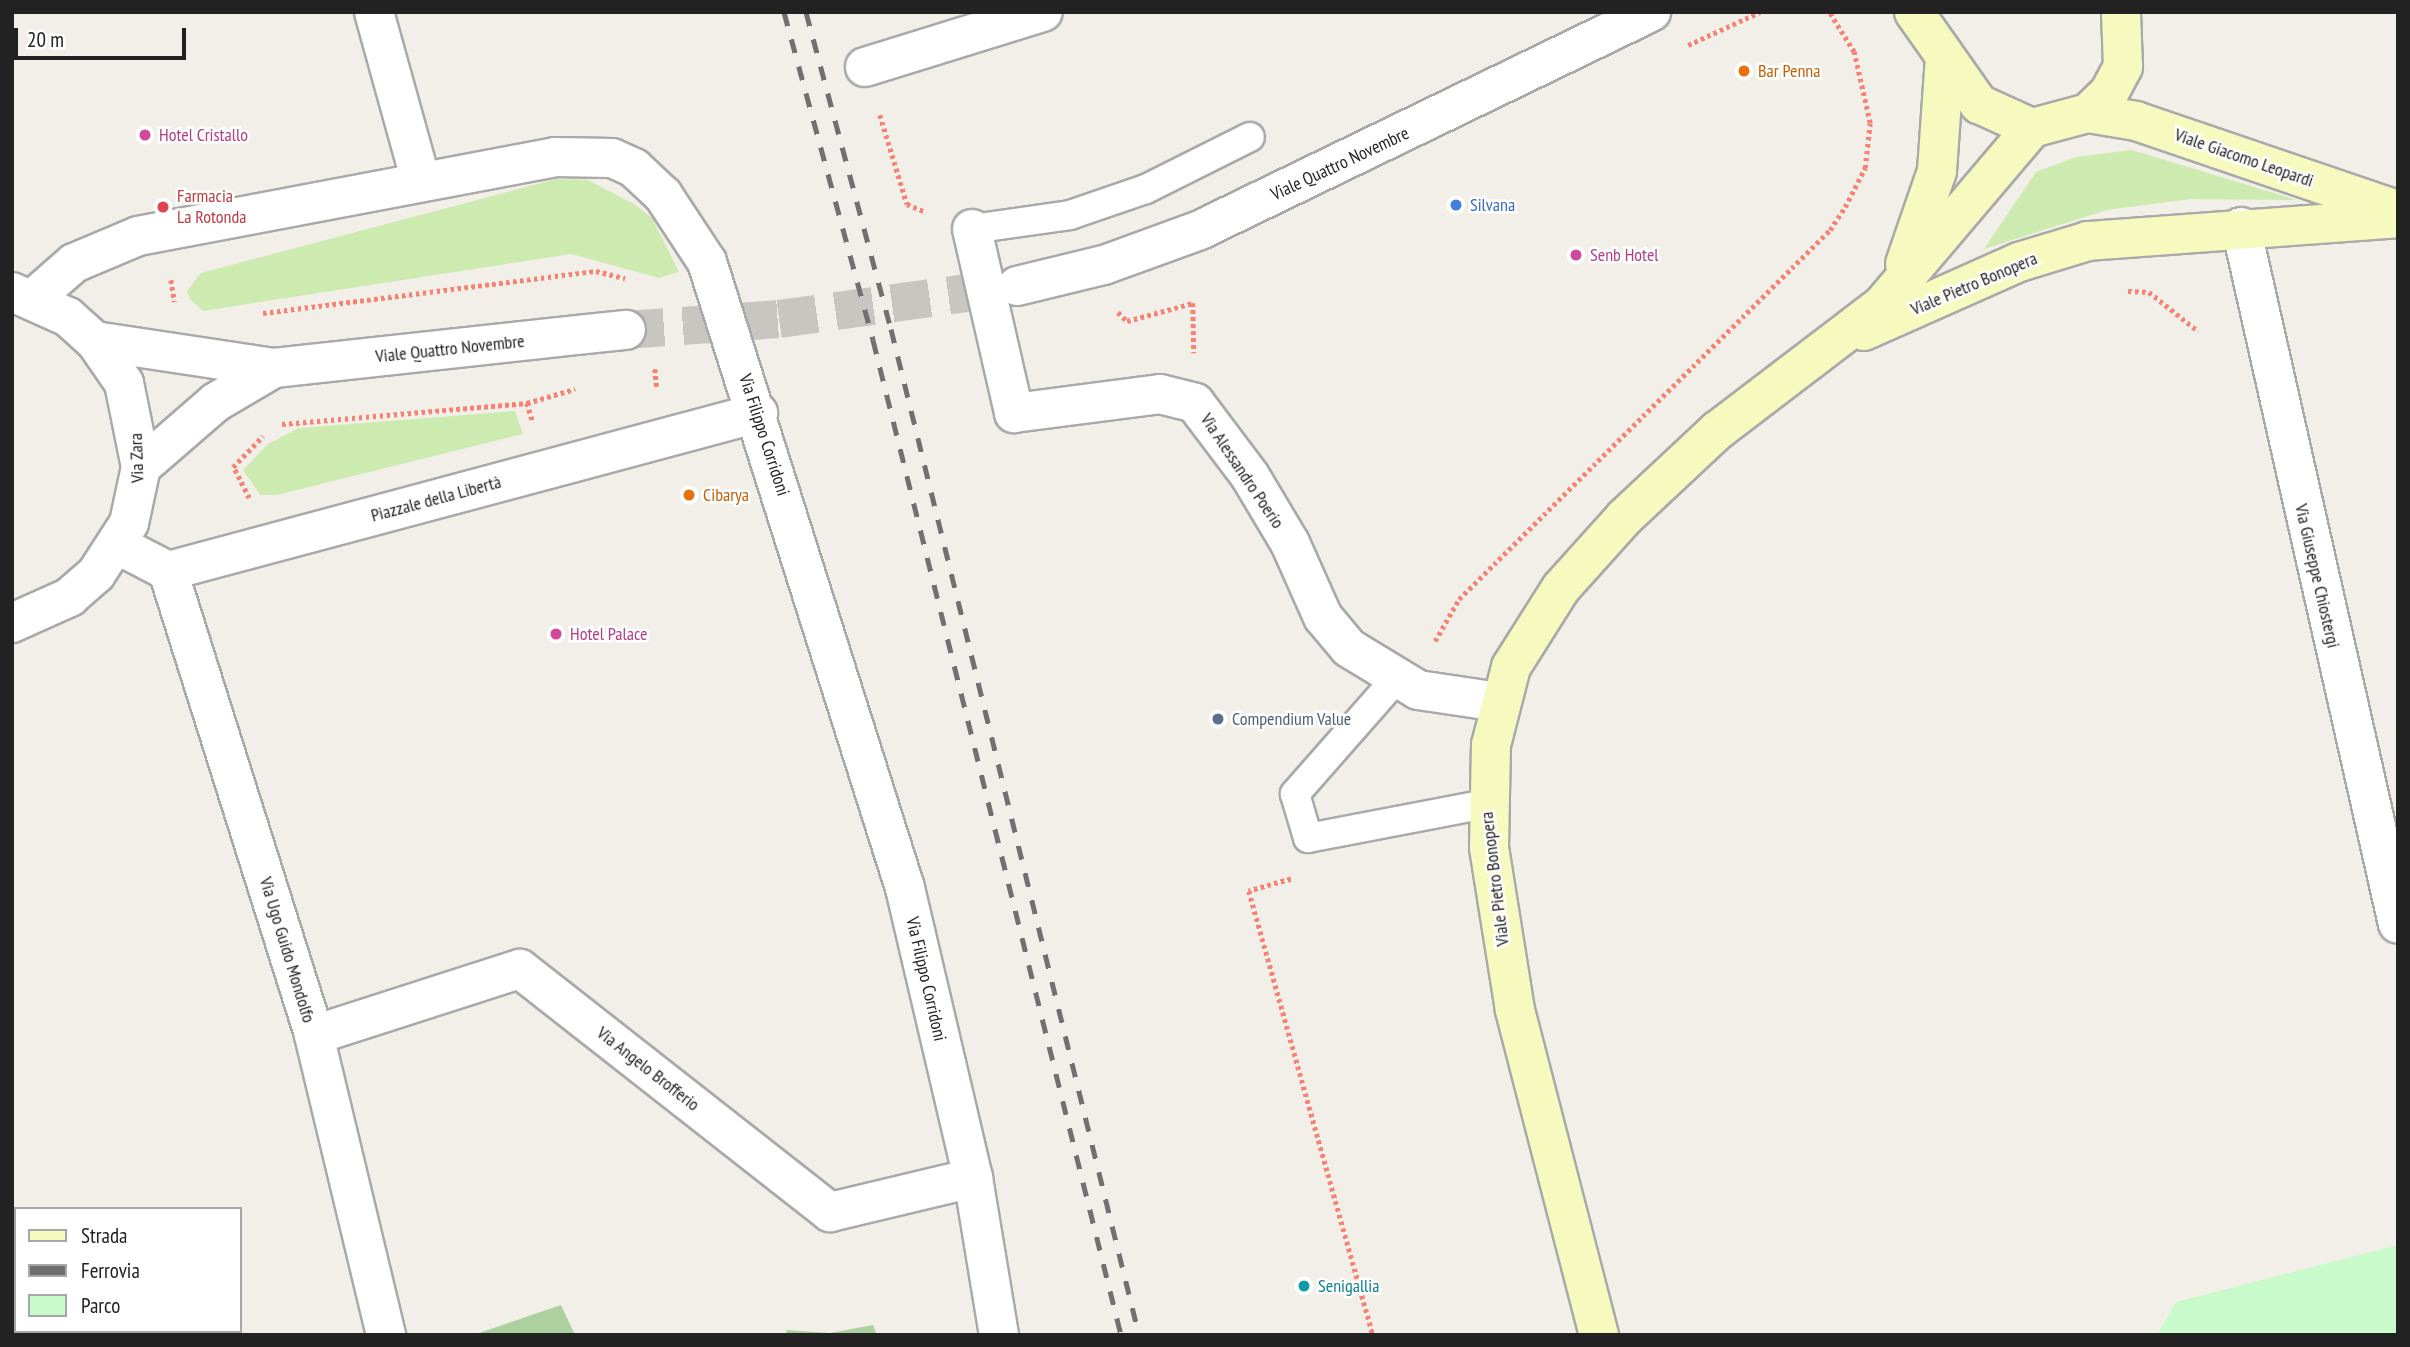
<!DOCTYPE html>
<meta charset="utf-8">
<style>
body{margin:0}
#map{position:relative;width:2410px;height:1347px;overflow:hidden;background:#f2efe9;font-family:"PT Sans Narrow",sans-serif}
div>[style]{position:absolute}
.grass>*{inset:0;background:#cdebb0}
.forest>*{inset:0;background:#add19e}
.park>*{inset:0;background:#c8facc}
.tertiary-tunnel>*{height:38px;margin-top:-19px;transform-origin:0;background:repeating-linear-gradient(90deg,#c8c6c1 0 38px,transparent 0 57px)}
.path>*{height:4.5px;margin-top:-2.25px;transform-origin:0;background:repeating-linear-gradient(90deg,#fa8072 0 3.5px,transparent 0 7px)}
.roads{filter:drop-shadow(2px 0 #a9a9a9) drop-shadow(-2px 0 #a9a9a9) drop-shadow(0 2px #a9a9a9) drop-shadow(0 -2px #a9a9a9)}
.service>*{height:28px;margin:-14px;padding:0 14px;transform-origin:14px;border-radius:14px;background:#fff}
.minor>*{height:38px;margin:-19px;padding:0 19px;transform-origin:19px;border-radius:19px;background:#fff}
.tertiary>*{height:38px;margin:-19px;padding:0 19px;transform-origin:19px;border-radius:19px;background:#fff}
.secondary>*{height:38px;margin:-19px;padding:0 19px;transform-origin:19px;border-radius:19px;background:#f7fabf}
.rail>*{height:5px;margin-top:-2.5px;transform-origin:0;background:repeating-linear-gradient(90deg,#707070 0 14px,transparent 0 28px)}
.dots>*{width:19px;height:19px;translate:-50% -50%;box-sizing:border-box;border:4px solid #fff;border-radius:50%}
span{translate:-50% -50%;white-space:nowrap;text-align:center;line-height:1.15;-webkit-text-stroke:5px #fff;paint-order:stroke}
.food-label{font-size:18px;color:#c56008}
.left{translate:0 -50%;text-align:left}
.hotel-label{font-size:18px;color:#b23c85}
.street-label{font-size:18px;color:#222}
.health-label{font-size:18px;color:#be3a42}
.shop-label{font-size:18px;color:#366cbe}
.service-label{font-size:18px;color:#4e5e75}
.culture-label{font-size:18px;color:#0d838f}
.frame{position:absolute;inset:0;border:14px solid #222;pointer-events:none}
.legend{position:absolute;left:14px;top:1207px;width:228px;height:126px;box-sizing:border-box;background:#fff;border:2px solid #a7a7a7;margin:0;padding:9px 12px;list-style:none;font-size:21px;color:#222}
.legend li{display:flex;align-items:center;gap:14px;height:35px}
.legend b{width:35px;border:2px solid #a7a7a7}
.scale{position:absolute;left:14px;top:28px;width:172px;height:32px;box-sizing:border-box;border:4px solid #222;border-top:0;padding-left:9px;font-size:21px;line-height:24px;white-space:nowrap;color:#222;-webkit-text-stroke:5px #fff;paint-order:stroke}
</style>
<div id="map">
<div class="grass">
<i style="clip-path:polygon(2132px 150px,2297px 200px,2191px 199px,2107px 210px,1984px 249px,2036px 172px,2076px 157px)"></i>
<i style="clip-path:polygon(556px 179px,588px 180px,634px 204px,652px 218px,679px 272px,659px 278px,571px 254px,203px 311px,190px 299px,187px 291px,201px 273px)"></i>
<i style="clip-path:polygon(515px 411px,523px 434px,277px 495px,260px 495px,243px 470px,268px 444px,299px 428px)"></i>
</div>
<div class="forest">
<i style="clip-path:polygon(561px 1305px,575px 1335px,473px 1335px)"></i>
<i style="clip-path:polygon(873px 1325px,877px 1335px,785px 1335px,787px 1330px,830px 1333px)"></i>
</div>
<div class="park">
<i style="clip-path:polygon(2398px 1245px,2398px 1335px,2157px 1335px,2176px 1302px)"></i>
</div>
<div class="tertiary-tunnel">
<i style="left:626px;top:330px;width:153px;rotate:-4.1deg"></i>
<i style="left:779px;top:319px;width:240px;rotate:-7.9deg"></i>
</div>
<div class="path">
<i style="left:1688px;top:45px;width:79px;rotate:-24.6deg"></i>
<i style="left:880px;top:115px;width:93px;rotate:73.1deg"></i>
<i style="left:907px;top:204px;width:21px;rotate:23deg"></i>
<i style="left:171px;top:280px;width:22px;rotate:80deg"></i>
<i style="left:2128px;top:291px;width:21px;rotate:3deg"></i>
<i style="left:2149px;top:292px;width:63px;rotate:38.5deg"></i>
<i style="left:1118px;top:312px;width:13px;rotate:45deg"></i>
<i style="left:1127px;top:321px;width:68px;rotate:-15.3deg"></i>
<i style="left:1193px;top:303px;width:50px;rotate:88.9deg"></i>
<i style="left:263px;top:313px;width:336px;rotate:-7.2deg"></i>
<i style="left:596px;top:271px;width:30px;rotate:14deg"></i>
<i style="left:655px;top:369px;width:19px;rotate:84deg"></i>
<i style="left:527px;top:403px;width:50px;rotate:-16.3deg"></i>
<i style="left:282px;top:424px;width:246px;rotate:-4.9deg"></i>
<i style="left:527px;top:403px;width:21px;rotate:73deg"></i>
<i style="left:249px;top:498px;width:35px;rotate:-117deg"></i>
<i style="left:233px;top:467px;width:43px;rotate:-45.9deg"></i>
<i style="left:1435px;top:641px;width:48px;rotate:-60.3deg"></i>
<i style="left:1459px;top:599px;width:523px;rotate:-44.85deg"></i>
<i style="left:1830px;top:230px;width:27px;rotate:-57deg"></i>
<i style="left:1845px;top:207px;width:44px;rotate:-62.9deg"></i>
<i style="left:1865px;top:168px;width:45px;rotate:-83.7deg"></i>
<i style="left:1870px;top:123px;width:73px;rotate:-102.7deg"></i>
<i style="left:1854px;top:52px;width:47px;rotate:-122deg"></i>
<i style="left:1291px;top:879px;width:44px;rotate:164.1deg"></i>
<i style="left:1249px;top:891px;width:461px;rotate:74.4deg"></i>
</div>
<div class="roads">
<div class="service">
<i style="left:972px;top:229px;width:99px;rotate:-8.1deg"></i>
<i style="left:1070px;top:215px;width:80px;rotate:-18.9deg"></i>
<i style="left:1146px;top:189px;width:116px;rotate:-26.6deg"></i>
<i style="left:1395px;top:680px;width:152px;rotate:131.3deg"></i>
<i style="left:1295px;top:794px;width:46px;rotate:73.5deg"></i>
<i style="left:1308px;top:838px;width:181px;rotate:-10.8deg"></i>
</div>
<div class="minor">
<i style="left:374px;top:12px;width:176px;rotate:74.5deg"></i>
<i style="left:865px;top:67px;width:186px;rotate:-17.2deg"></i>
<i style="left:2241px;top:227px;width:714px;rotate:77.31deg"></i>
<i style="left:972px;top:229px;width:189px;rotate:77.1deg"></i>
<i style="left:1014px;top:413px;width:147px;rotate:-7.4deg"></i>
<i style="left:1160px;top:394px;width:36px;rotate:14deg"></i>
<i style="left:1195px;top:403px;width:91px;rotate:53deg"></i>
<i style="left:1250px;top:476px;width:78px;rotate:59.2deg"></i>
<i style="left:1290px;top:543px;width:81px;rotate:66deg"></i>
<i style="left:1323px;top:617px;width:40px;rotate:50deg"></i>
<i style="left:1349px;top:648px;width:81px;rotate:31.3deg"></i>
<i style="left:1418px;top:690px;width:82px;rotate:8.4deg"></i>
<i style="left:34px;top:298px;width:53px;rotate:-41.2deg"></i>
<i style="left:74px;top:263px;width:69px;rotate:-22.9deg"></i>
<i style="left:138px;top:236px;width:424px;rotate:-10.7deg"></i>
<i style="left:555px;top:157px;width:57px;rotate:1deg"></i>
<i style="left:612px;top:158px;width:24px;rotate:24deg"></i>
<i style="left:634px;top:168px;width:40px;rotate:43deg"></i>
<i style="left:663px;top:195px;width:80px;rotate:56.7deg"></i>
<i style="left:707px;top:262px;width:657px;rotate:72.45deg"></i>
<i style="left:905px;top:888px;width:298px;rotate:76.8deg"></i>
<i style="left:973px;top:1178px;width:159px;rotate:80.6deg"></i>
<i style="left:118px;top:545px;width:56px;rotate:27.5deg"></i>
<i style="left:168px;top:571px;width:611px;rotate:-14.99deg"></i>
<i style="left:168px;top:571px;width:486px;rotate:72.5deg"></i>
<i style="left:314px;top:1035px;width:309px;rotate:76.5deg"></i>
<i style="left:314px;top:1035px;width:216px;rotate:-17.8deg"></i>
<i style="left:520px;top:969px;width:394px;rotate:38.1deg"></i>
<i style="left:830px;top:1212px;width:147px;rotate:-13.4deg"></i>
<i style="left:12px;top:1328px;width:7px;rotate:74deg"></i>
</div>
<div class="tertiary">
<i style="left:1017px;top:286px;width:89px;rotate:-13.6deg"></i>
<i style="left:1104px;top:265px;width:102px;rotate:-20deg"></i>
<i style="left:1200px;top:230px;width:501px;rotate:-25.8deg"></i>
<i style="left:12px;top:292px;width:61px;rotate:24.1deg"></i>
<i style="left:68px;top:317px;width:36px;rotate:42deg"></i>
<i style="left:95px;top:341px;width:51px;rotate:55.4deg"></i>
<i style="left:124px;top:383px;width:86px;rotate:78.6deg"></i>
<i style="left:141px;top:467px;width:57px;rotate:102.1deg"></i>
<i style="left:129px;top:523px;width:61px;rotate:122.9deg"></i>
<i style="left:96px;top:574px;width:35px;rotate:139deg"></i>
<i style="left:70px;top:597px;width:64px;rotate:155.9deg"></i>
<i style="left:95px;top:341px;width:181px;rotate:8.6deg"></i>
<i style="left:274px;top:368px;width:354px;rotate:-6.2deg"></i>
<i style="left:141px;top:467px;width:99px;rotate:-40.9deg"></i>
<i style="left:216px;top:402px;width:67px;rotate:-30.4deg"></i>
</div>
<div class="secondary">
<i style="left:1914px;top:12px;width:113px;rotate:54.8deg"></i>
<i style="left:1979px;top:104px;width:58px;rotate:24.4deg"></i>
<i style="left:2032px;top:128px;width:58px;rotate:-15deg"></i>
<i style="left:2088px;top:113px;width:29px;rotate:-44deg"></i>
<i style="left:2109px;top:93px;width:30px;rotate:-62deg"></i>
<i style="left:2123px;top:67px;width:55px;rotate:-92.1deg"></i>
<i style="left:2088px;top:113px;width:49px;rotate:9.5deg"></i>
<i style="left:2136px;top:121px;width:277px;rotate:18.8deg"></i>
<i style="left:1905px;top:264px;width:98px;rotate:-71deg"></i>
<i style="left:1937px;top:171px;width:113px;rotate:-86deg"></i>
<i style="left:1864px;top:331px;width:170px;rotate:-24deg"></i>
<i style="left:2019px;top:262px;width:72px;rotate:-16.9deg"></i>
<i style="left:2088px;top:241px;width:311px;rotate:-4.2deg"></i>
<i style="left:1599px;top:1335px;width:336px;rotate:-104.5deg"></i>
<i style="left:1515px;top:1010px;width:164px;rotate:-99.1deg"></i>
<i style="left:1489px;top:848px;width:103px;rotate:-88.9deg"></i>
<i style="left:1491px;top:745px;width:81px;rotate:-75.6deg"></i>
<i style="left:1511px;top:667px;width:93px;rotate:-57.7deg"></i>
<i style="left:1561px;top:588px;width:96px;rotate:-48deg"></i>
<i style="left:1625px;top:517px;width:127px;rotate:-43.1deg"></i>
<i style="left:1718px;top:430px;width:206px;rotate:-37.3deg"></i>
<i style="left:1882px;top:305px;width:232px;rotate:-49.7deg"></i>
</div>
</div>
<div class="rail">
<i style="left:784px;top:12px;width:340px;rotate:74.8deg"></i>
<i style="left:873px;top:340px;width:1025px;rotate:76deg"></i>
<i style="left:806px;top:12px;width:328px;rotate:75deg"></i>
<i style="left:891px;top:329px;width:1036px;rotate:76.15deg"></i>
</div>
<div class="dots">
<i style="left:1744px;top:71px;background:#e8710a"></i>
<i style="left:145px;top:135px;background:#d1479c"></i>
<i style="left:1456px;top:205px;background:#3f7fe0"></i>
<i style="left:163px;top:207px;background:#e0444e"></i>
<i style="left:1576px;top:255px;background:#d1479c"></i>
<i style="left:689px;top:495px;background:#e8710a"></i>
<i style="left:556px;top:634px;background:#d1479c"></i>
<i style="left:1218px;top:719px;background:#5c6f8a"></i>
<i style="left:1304px;top:1286px;background:#0f9aa8"></i>
</div>
<div class="food-label">
<span class="left" style="left:1758px;top:71px">Bar Penna</span>
<span class="left" style="left:703px;top:495px">Cibarya</span>
</div>
<div class="hotel-label">
<span class="left" style="left:159px;top:135px">Hotel Cristallo</span>
<span class="left" style="left:1590px;top:255px">Senb Hotel</span>
<span class="left" style="left:570px;top:634px">Hotel Palace</span>
</div>
<div class="street-label">
<span style="left:2244px;top:158px;rotate:19deg">Viale Giacomo Leopardi</span>
<span style="left:1340px;top:164px;rotate:-25deg">Viale Quattro Novembre</span>
<span style="left:1974px;top:284px;rotate:-23deg">Viale Pietro Bonopera</span>
<span style="left:450px;top:349px;rotate:-6deg">Viale Quattro Novembre</span>
<span style="left:764px;top:435px;rotate:72deg">Via Filippo Corridoni</span>
<span style="left:137px;top:458px;rotate:-92deg">Via Zara</span>
<span style="left:1242px;top:471px;rotate:56deg">Via Alessandro Poerio</span>
<span style="left:436px;top:499px;rotate:-15deg">Piazzale della Libertà</span>
<span style="left:2317px;top:576px;rotate:77deg">Via Giuseppe Chiostergi</span>
<span style="left:1495px;top:879px;rotate:-97deg">Viale Pietro Bonopera</span>
<span style="left:287px;top:950px;rotate:73deg">Via Ugo Guido Mondolfo</span>
<span style="left:926px;top:979px;rotate:77deg">Via Filippo Corridoni</span>
<span style="left:648px;top:1069px;rotate:38deg">Via Angelo Brofferio</span>
</div>
<div class="health-label">
<span class="left" style="left:177px;top:207px">Farmacia<br>La Rotonda</span>
</div>
<div class="shop-label">
<span class="left" style="left:1470px;top:205px">Silvana</span>
</div>
<div class="service-label">
<span class="left" style="left:1232px;top:719px">Compendium Value</span>
</div>
<div class="culture-label">
<span class="left" style="left:1318px;top:1286px">Senigallia</span>
</div>
<div class="frame"></div>
<ul class="legend">
<li><b style="height:9px;background:#f7fabf"></b>Strada</li>
<li><b style="height:9px;background:#707070"></b>Ferrovia</li>
<li><b style="height:19px;background:#c8facc"></b>Parco</li>
</ul>
<div class="scale">20 m</div>
</div>
